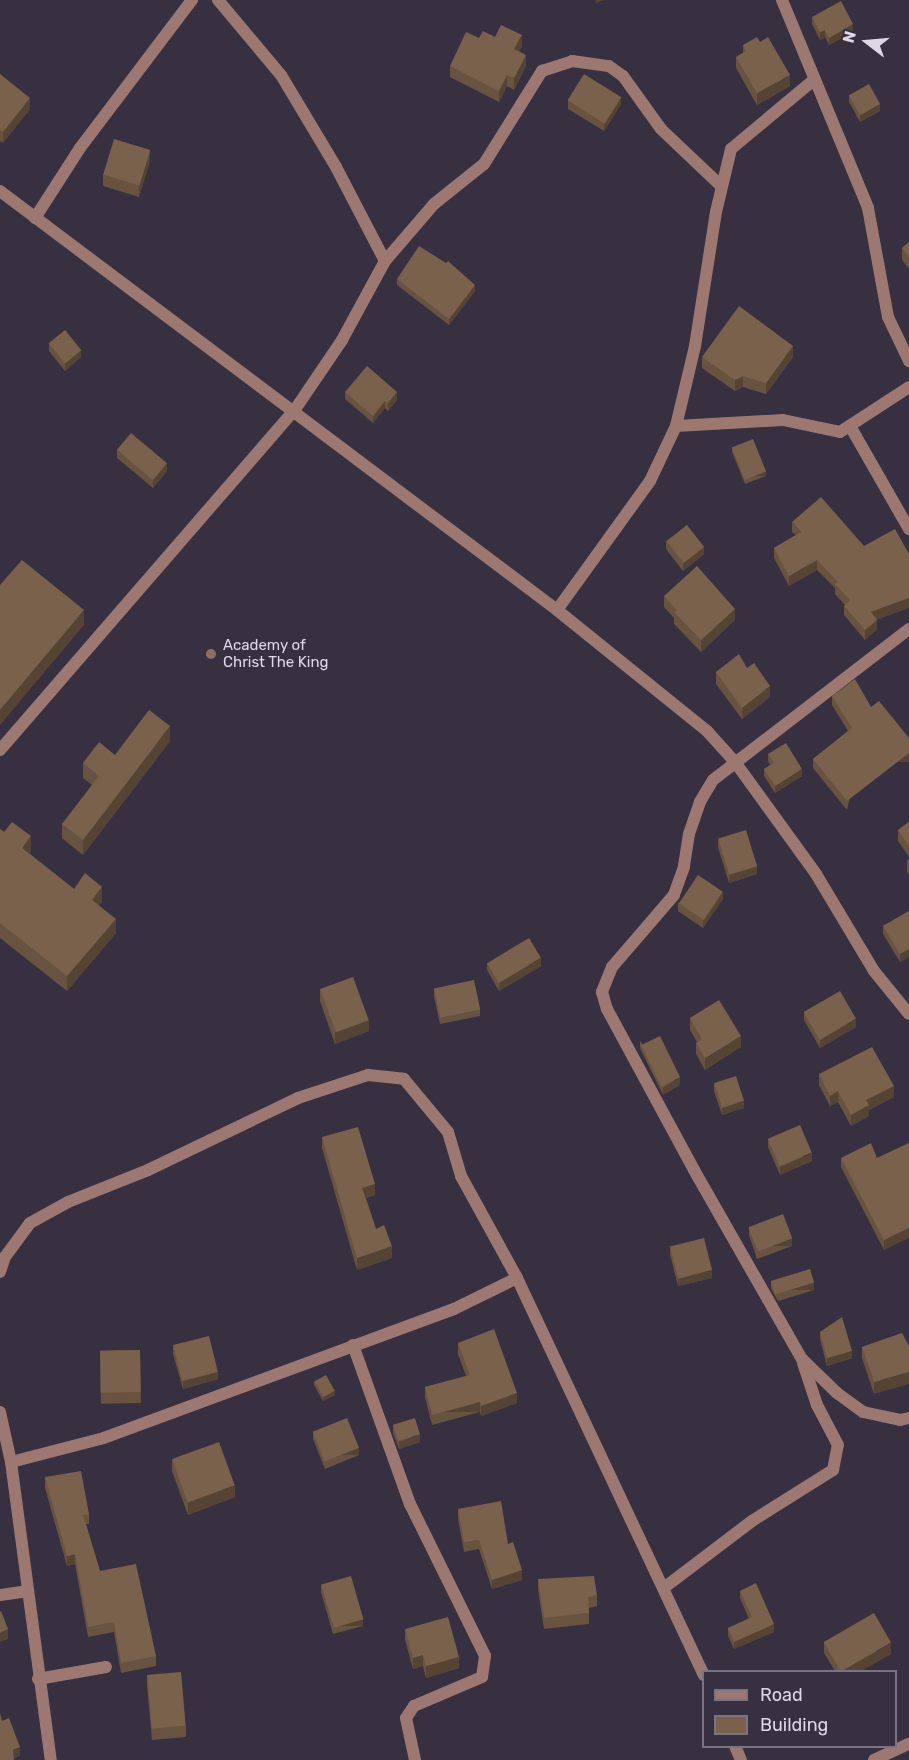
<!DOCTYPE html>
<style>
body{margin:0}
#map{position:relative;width:909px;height:1760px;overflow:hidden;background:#373041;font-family:Rubik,sans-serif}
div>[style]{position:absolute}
.street>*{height:12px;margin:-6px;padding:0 6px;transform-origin:6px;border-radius:6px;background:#9c7871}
.wall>*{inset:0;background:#685340;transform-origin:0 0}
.shaded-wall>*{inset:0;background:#554434;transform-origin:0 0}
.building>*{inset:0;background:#79614b;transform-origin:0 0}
.dots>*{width:16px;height:16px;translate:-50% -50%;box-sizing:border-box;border:3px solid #373041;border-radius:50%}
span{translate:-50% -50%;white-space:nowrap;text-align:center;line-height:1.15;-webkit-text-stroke:4.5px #373041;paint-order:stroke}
.poi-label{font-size:15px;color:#ddd9e4}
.left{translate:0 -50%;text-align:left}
.legend{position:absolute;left:702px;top:1670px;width:195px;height:78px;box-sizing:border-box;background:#373041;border:2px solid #797482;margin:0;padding:8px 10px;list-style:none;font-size:18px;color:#ddd9e4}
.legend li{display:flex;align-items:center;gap:12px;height:30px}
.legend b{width:30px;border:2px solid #797482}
.north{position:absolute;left:837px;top:12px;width:60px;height:60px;-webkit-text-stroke:4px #373041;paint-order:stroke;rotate:286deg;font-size:16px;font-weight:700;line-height:24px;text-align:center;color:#ddd9e4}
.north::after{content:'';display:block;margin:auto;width:21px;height:27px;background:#ddd9e4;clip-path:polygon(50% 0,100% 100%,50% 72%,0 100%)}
</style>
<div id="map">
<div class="street">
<i style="left:218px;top:0;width:98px;rotate:50deg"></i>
<i style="left:281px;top:75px;width:107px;rotate:59.1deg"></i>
<i style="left:336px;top:167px;width:106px;rotate:62.5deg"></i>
<i style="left:782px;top:0;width:225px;rotate:67.5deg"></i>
<i style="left:868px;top:208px;width:111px;rotate:79.6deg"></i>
<i style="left:888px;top:317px;width:49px;rotate:64.5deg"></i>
<i style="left:0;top:191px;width:697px;rotate:36.95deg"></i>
<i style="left:557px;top:610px;width:193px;rotate:38.9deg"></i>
<i style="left:707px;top:731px;width:42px;rotate:47.9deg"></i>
<i style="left:735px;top:762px;width:138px;rotate:54.1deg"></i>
<i style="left:816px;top:874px;width:113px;rotate:59.1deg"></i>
<i style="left:874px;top:971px;width:55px;rotate:50.9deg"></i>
<i style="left:35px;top:218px;width:83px;rotate:-57.3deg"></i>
<i style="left:80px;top:148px;width:186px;rotate:-52.9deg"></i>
<i style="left:676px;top:426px;width:107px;rotate:-3.2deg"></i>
<i style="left:783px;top:420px;width:58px;rotate:11.9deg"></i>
<i style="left:840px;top:432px;width:82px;rotate:-33.1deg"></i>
<i style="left:850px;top:426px;width:119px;rotate:60.2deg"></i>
<i style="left:557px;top:610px;width:159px;rotate:-54.2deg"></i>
<i style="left:650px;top:481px;width:61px;rotate:-64.7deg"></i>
<i style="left:676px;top:426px;width:82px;rotate:-76.6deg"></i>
<i style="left:695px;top:346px;width:136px;rotate:-81.1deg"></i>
<i style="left:716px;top:212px;width:65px;rotate:-76.6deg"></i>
<i style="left:731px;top:149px;width:109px;rotate:-39.8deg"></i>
<i style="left:909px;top:629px;width:247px;rotate:142.4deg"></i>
<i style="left:713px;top:780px;width:26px;rotate:121deg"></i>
<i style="left:700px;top:802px;width:34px;rotate:109deg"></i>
<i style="left:689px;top:834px;width:33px;rotate:99deg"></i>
<i style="left:684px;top:867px;width:30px;rotate:110deg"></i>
<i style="left:674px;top:895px;width:95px;rotate:130.7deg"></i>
<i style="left:612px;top:967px;width:27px;rotate:112deg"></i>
<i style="left:602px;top:992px;width:18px;rotate:74deg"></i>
<i style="left:607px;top:1009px;width:183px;rotate:61.6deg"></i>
<i style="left:694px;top:1170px;width:218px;rotate:60.3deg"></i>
<i style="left:802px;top:1359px;width:49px;rotate:44.2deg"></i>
<i style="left:837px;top:1393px;width:32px;rotate:36deg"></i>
<i style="left:863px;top:1412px;width:38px;rotate:12deg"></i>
<i style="left:900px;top:1420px;width:9px;rotate:-13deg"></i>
<i style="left:0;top:750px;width:449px;rotate:-49.1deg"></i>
<i style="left:294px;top:411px;width:86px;rotate:-55.9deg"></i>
<i style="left:342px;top:340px;width:90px;rotate:-61.4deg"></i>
<i style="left:385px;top:261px;width:75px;rotate:-49.3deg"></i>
<i style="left:434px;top:204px;width:64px;rotate:-38.7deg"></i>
<i style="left:484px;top:164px;width:110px;rotate:-58.1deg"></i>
<i style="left:542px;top:71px;width:32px;rotate:-18deg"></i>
<i style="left:572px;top:61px;width:37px;rotate:8deg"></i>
<i style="left:609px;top:66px;width:17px;rotate:36deg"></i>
<i style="left:623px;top:76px;width:65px;rotate:54.4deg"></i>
<i style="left:661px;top:129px;width:83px;rotate:43.5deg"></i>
<i style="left:0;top:1272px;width:16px;rotate:-72deg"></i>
<i style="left:5px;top:1257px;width:42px;rotate:-53.7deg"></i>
<i style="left:30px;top:1223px;width:43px;rotate:-28.9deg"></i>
<i style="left:68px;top:1202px;width:86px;rotate:-21.8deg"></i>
<i style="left:148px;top:1170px;width:166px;rotate:-25.6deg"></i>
<i style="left:298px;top:1098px;width:74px;rotate:-18.2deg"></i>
<i style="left:368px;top:1075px;width:36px;rotate:6deg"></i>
<i style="left:404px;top:1079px;width:69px;rotate:50.3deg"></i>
<i style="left:448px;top:1132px;width:46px;rotate:73.5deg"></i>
<i style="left:461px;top:1176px;width:116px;rotate:61.2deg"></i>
<i style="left:517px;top:1278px;width:70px;rotate:153.8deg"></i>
<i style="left:454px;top:1309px;width:373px;rotate:159.8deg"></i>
<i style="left:104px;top:1438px;width:96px;rotate:165.5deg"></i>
<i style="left:517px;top:1278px;width:439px;rotate:64.8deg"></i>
<i style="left:353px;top:1345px;width:169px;rotate:70.3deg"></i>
<i style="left:410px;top:1504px;width:169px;rotate:63.7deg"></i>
<i style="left:485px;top:1656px;width:21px;rotate:98deg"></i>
<i style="left:482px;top:1677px;width:74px;rotate:156.9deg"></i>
<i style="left:414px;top:1706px;width:14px;rotate:124deg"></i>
<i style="left:406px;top:1718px;width:43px;rotate:77.9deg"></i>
<i style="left:0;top:1412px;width:51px;rotate:77.6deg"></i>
<i style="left:11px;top:1462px;width:301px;rotate:82.4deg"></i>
<i style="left:665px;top:1587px;width:109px;rotate:-37.2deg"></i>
<i style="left:752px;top:1521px;width:96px;rotate:-32.2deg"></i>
<i style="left:833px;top:1470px;width:25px;rotate:-79deg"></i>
<i style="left:838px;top:1445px;width:45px;rotate:-117.7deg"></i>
<i style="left:817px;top:1405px;width:44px;rotate:-108.4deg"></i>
<i style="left:0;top:1595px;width:27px;rotate:-8deg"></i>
<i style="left:38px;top:1679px;width:69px;rotate:-10deg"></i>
<i style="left:735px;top:1746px;width:15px;rotate:67deg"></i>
<i style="left:874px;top:1760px;width:38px;rotate:-25deg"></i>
</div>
<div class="wall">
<i style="clip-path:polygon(812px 17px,853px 32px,829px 45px,825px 37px,820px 40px,812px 24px)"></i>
<i style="clip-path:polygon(495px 37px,522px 47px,519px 51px,526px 66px,514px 90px,507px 86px,499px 102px,450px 77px,450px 66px,479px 38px)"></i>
<i style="clip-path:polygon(743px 45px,790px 86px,757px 105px,736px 68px,736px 57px,743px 53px)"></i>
<i style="clip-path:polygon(0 74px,30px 109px,3px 143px,0 141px)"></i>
<i style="clip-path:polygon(849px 95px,880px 111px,860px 122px,849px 102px)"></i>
<i style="clip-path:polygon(568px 101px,621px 104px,604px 131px,568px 109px)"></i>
<i style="clip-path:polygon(150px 161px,139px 197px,103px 186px,103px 174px)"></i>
<i style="clip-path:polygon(909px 242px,909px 269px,902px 260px,902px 248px)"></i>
<i style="clip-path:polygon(397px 279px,475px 291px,449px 325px,397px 285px)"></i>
<i style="clip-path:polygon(49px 344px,81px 357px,65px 371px,49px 351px)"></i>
<i style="clip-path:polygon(702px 357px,793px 357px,766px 394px,743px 387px,735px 391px,702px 368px)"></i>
<i style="clip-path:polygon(345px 392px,397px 400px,388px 411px,385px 408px,373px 423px,345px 399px)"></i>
<i style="clip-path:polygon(732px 448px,766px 476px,745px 484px,732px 452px)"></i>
<i style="clip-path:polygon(117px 450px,167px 471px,153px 488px,117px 458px)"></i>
<i style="clip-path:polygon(792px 522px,877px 619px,877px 629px,865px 640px,844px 615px,844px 606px,845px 605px,835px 594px,835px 588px,817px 570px,789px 586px,774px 558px,774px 548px,796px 535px,792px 532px)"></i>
<i style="clip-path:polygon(666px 541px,704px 554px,683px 571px,666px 549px)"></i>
<i style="clip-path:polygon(664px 596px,735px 620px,701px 652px,674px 624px,674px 618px,664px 607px)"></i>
<i style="clip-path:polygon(747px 668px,770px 697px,742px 719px,716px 684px,716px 672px)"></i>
<i style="clip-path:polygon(832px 696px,871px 707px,847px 810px,813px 768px,813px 759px,848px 731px,832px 705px)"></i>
<i style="clip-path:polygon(170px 741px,83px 855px,62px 838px,62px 824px,92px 785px,83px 778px,83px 763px)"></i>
<i style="clip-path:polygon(768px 754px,802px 776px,775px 793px,764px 776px,764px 769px,770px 765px,768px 761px)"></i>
<i style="clip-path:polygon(909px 822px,909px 857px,898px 841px,898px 830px)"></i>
<i style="clip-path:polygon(0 829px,31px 851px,29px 853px,74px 889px,102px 902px,99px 905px,116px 933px,67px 991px,0 938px)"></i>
<i style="clip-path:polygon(718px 839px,757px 874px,729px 883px,718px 847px)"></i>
<i style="clip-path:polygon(909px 859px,909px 875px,907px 872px,907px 860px)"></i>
<i style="clip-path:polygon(723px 899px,703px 928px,678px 911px,678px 903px)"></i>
<i style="clip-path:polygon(909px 911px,909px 957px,900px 962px,883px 934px,883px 926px)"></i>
<i style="clip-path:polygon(487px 963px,541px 966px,499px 991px,487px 970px)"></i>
<i style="clip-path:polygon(434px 988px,480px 1009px,480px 1016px,440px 1024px,434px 996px)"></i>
<i style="clip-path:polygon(320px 989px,369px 1031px,335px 1044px,320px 1001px)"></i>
<i style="clip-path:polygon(804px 1012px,856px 1027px,820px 1048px,804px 1020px)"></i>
<i style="clip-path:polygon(690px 1018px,741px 1047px,705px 1070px,696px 1054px,696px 1043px,697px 1042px,690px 1030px)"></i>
<i style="clip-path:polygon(640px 1041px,680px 1085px,663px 1095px,640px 1048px)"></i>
<i style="clip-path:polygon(819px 1074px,894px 1097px,869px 1110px,869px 1116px,851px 1126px,838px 1102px,830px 1106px,819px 1085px)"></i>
<i style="clip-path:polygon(714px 1083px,744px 1108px,722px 1115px,714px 1091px)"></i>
<i style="clip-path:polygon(322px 1137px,375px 1195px,366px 1198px,376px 1229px,392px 1258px,357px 1270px,322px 1148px)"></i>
<i style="clip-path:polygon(768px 1139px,812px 1161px,780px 1175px,768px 1147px)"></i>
<i style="clip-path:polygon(909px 1143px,884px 1250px,841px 1167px,841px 1158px,877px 1158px)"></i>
<i style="clip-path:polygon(749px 1228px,792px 1246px,757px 1259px,749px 1235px)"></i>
<i style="clip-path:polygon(670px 1246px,712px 1278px,678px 1286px,670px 1254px)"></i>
<i style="clip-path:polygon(771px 1281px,814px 1290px,778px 1301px,771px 1289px)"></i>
<i style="clip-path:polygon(820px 1332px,852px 1358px,827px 1366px,820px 1339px)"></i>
<i style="clip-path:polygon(902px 1333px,874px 1394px,862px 1358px,862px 1347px)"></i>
<i style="clip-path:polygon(458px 1343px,517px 1403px,481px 1416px,480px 1412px,432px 1425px,425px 1397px,425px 1387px,466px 1376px,458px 1354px)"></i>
<i style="clip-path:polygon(173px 1346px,218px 1379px,183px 1389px,173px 1354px)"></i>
<i style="left:140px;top:1350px;width:53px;height:40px;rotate:89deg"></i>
<i style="clip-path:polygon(314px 1381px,335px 1395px,323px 1401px,314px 1385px)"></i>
<i style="clip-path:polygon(393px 1425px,420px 1442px,399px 1449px,393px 1433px)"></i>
<i style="clip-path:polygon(313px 1432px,359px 1455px,325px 1469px,313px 1439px)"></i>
<i style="clip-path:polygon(172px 1460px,235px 1497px,188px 1515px,172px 1471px)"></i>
<i style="clip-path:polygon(45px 1477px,89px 1514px,89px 1524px,86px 1524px,100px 1571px,156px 1656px,156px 1666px,121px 1673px,114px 1632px,88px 1637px,75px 1564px,67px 1566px,45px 1488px)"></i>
<i style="clip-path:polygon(458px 1509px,508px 1544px,522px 1580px,492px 1589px,479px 1549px,464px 1552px,458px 1519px)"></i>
<i style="clip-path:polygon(538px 1579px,597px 1595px,597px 1606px,589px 1608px,589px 1624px,544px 1629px,538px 1590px)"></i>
<i style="clip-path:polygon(321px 1585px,363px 1626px,333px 1634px,321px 1592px)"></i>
<i style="clip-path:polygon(740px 1591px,774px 1632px,734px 1649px,728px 1636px,728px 1628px,749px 1619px,740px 1598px)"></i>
<i style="clip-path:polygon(405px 1629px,459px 1668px,426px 1678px,423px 1666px,413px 1669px,405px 1640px)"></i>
<i style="clip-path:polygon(824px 1642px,891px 1654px,861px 1671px,835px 1671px,824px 1653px)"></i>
<i style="clip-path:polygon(147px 1675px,186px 1726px,186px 1737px,152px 1740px,147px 1686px)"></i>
</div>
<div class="shaded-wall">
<i style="clip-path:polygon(596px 0,605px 0,596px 3px)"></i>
<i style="clip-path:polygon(853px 24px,853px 32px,829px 45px,829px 38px)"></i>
<i style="clip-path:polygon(825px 30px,825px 37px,820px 40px,820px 32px)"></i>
<i style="clip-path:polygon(522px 35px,522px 47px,514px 60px,514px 49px)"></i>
<i style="clip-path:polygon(526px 55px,526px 66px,514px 90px,514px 78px)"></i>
<i style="clip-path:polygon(507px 75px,507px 86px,499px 102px,499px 91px)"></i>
<i style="clip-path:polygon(790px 75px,790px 86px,757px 105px,757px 93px)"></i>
<i style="clip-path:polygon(621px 97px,621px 104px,604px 131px,604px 124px)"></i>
<i style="clip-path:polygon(30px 98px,30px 109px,3px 143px,3px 132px)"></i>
<i style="clip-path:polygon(880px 104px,880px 111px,860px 122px,860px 115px)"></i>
<i style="clip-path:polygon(150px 150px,150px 161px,139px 197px,139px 186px)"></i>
<i style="clip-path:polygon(475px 285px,475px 291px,449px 325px,449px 319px)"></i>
<i style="clip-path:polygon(793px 346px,793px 357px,766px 394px,766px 383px)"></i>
<i style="clip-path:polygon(81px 350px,81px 357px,65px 371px,65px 363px)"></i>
<i style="clip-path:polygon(743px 376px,743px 387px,735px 391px,735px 380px)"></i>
<i style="clip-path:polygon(397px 392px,397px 400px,388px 411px,388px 403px)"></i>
<i style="clip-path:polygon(385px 401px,385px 408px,373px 423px,373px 416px)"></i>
<i style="clip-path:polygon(167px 463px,167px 471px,153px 488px,153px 480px)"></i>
<i style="left:766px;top:472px;width:4px;height:22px;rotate:90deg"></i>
<i style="clip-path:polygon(704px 547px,704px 554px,683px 571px,683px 563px)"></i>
<i style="clip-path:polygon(817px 560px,817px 570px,789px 586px,789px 576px)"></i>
<i style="clip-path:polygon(909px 598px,909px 608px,871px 622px,871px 612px)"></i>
<i style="clip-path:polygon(735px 609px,735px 620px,701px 652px,701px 640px)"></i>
<i style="clip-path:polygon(84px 610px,84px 625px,0 725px,0 710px)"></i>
<i style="clip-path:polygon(877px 620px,877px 629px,865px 640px,865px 630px)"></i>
<i style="clip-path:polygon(770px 686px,770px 697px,742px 719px,742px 708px)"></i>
<i style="clip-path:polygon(170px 726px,170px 741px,83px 855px,83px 840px)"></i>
<i style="left:909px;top:753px;width:9px;height:78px;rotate:90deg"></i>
<i style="clip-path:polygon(802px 769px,802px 776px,775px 793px,775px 786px)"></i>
<i style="clip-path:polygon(31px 836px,31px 851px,22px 862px,22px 848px)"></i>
<i style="clip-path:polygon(757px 866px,757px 874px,729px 883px,729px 875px)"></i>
<i style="clip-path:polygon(102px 887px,102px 902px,92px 914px,92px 900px)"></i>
<i style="clip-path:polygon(723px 892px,723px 899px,703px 928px,703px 920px)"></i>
<i style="clip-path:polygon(116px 919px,116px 933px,67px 991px,67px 976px)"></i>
<i style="clip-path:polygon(909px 949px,909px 957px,900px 962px,900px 954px)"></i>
<i style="clip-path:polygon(541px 958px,541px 966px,499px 991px,499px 983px)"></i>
<i style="clip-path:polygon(856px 1019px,856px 1027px,820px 1048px,820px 1040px)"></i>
<i style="clip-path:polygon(369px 1020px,369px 1031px,335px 1044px,335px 1032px)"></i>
<i style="clip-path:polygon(741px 1036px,741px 1047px,705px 1070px,705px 1058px)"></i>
<i style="clip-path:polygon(680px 1077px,680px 1085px,663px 1095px,663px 1088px)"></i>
<i style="clip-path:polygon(894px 1086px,894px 1097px,869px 1110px,869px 1116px,851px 1126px,851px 1115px,866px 1100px)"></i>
<i style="clip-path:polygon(838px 1091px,838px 1102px,830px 1106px,830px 1096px)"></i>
<i style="clip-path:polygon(744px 1101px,744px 1108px,722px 1115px,722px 1108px)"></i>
<i style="clip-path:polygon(812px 1153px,812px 1161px,780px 1175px,780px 1167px)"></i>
<i style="clip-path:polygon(375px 1184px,375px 1195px,362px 1199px,362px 1188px)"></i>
<i style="clip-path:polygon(909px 1228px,909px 1238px,884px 1250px,884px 1240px)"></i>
<i style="left:792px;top:1238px;width:8px;height:37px;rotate:90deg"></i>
<i style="clip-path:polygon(392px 1246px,392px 1258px,357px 1270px,357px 1258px)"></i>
<i style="clip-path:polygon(712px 1270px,712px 1278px,678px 1286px,678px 1279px)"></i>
<i style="left:814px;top:1282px;width:8px;height:38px;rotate:90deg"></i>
<i style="clip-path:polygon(852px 1351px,852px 1358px,827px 1366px,827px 1358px)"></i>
<i style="clip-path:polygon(218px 1372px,218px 1379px,183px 1389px,183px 1381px)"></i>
<i style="clip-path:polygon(909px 1372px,909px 1384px,874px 1394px,874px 1382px)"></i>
<i style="clip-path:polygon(335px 1391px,335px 1395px,323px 1401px,323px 1397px)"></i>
<i style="clip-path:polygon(517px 1393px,517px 1403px,481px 1416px,481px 1406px)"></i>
<i style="left:480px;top:1402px;width:10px;height:50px;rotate:90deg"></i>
<i style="clip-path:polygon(420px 1434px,420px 1442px,399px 1449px,399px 1442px)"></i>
<i style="left:359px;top:1448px;width:7px;height:37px;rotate:90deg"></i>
<i style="clip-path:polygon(235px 1485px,235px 1497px,188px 1515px,188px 1503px)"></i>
<i style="clip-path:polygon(75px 1554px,75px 1564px,67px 1566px,67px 1556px)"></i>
<i style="clip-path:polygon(522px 1570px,522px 1580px,492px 1589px,492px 1580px)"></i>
<i style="left:363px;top:1619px;width:7px;height:31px;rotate:90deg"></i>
<i style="clip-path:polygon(774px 1624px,774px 1632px,734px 1649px,734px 1642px)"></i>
<i style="clip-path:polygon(8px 1629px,8px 1639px,0 1642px,0 1633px)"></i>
<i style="clip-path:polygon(891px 1643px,891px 1654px,861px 1671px,842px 1671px)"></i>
<i style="clip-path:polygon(423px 1655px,423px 1666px,413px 1669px,413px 1658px)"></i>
<i style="clip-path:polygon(459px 1657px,459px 1668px,426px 1678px,426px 1666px)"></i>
<i style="clip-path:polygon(20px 1747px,20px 1756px,13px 1759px,13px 1750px)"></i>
</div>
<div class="building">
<i style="clip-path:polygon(841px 1px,853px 24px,829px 38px,825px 30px,820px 32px,812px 17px)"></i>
<i style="clip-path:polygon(501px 25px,522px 35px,514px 49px,526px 55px,514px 78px,507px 75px,499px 91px,450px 66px,466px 32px,479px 38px,483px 31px,495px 37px)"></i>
<i style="clip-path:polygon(757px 37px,760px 42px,768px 37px,790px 75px,757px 93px,736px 57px,746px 51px,743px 45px)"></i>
<i style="clip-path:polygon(0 74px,30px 98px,3px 132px,0 130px)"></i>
<i style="left:584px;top:74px;width:44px;height:31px;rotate:32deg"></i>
<i style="left:869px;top:84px;width:23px;height:23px;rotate:61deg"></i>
<i style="left:114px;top:139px;width:38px;height:37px;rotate:17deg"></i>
<i style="clip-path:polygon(909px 242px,909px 257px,902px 248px)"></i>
<i style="clip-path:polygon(419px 246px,446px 263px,448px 261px,475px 285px,449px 319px,397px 279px)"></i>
<i style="clip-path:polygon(739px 306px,793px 346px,766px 383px,743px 376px,735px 380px,702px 357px)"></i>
<i style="left:65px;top:330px;width:26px;height:21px;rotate:51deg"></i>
<i style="clip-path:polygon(367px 366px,397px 392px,388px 403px,385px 401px,373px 416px,345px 392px)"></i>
<i style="left:131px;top:433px;width:47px;height:22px;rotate:40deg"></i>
<i style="left:753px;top:439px;width:35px;height:23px;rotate:68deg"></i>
<i style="clip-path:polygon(821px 497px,864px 546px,895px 529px,909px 554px,909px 598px,871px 612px,877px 620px,865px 630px,844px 606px,850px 600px,835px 584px,838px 582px,817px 560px,789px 576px,774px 548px,801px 532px,792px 522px)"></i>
<i style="left:687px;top:525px;width:28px;height:26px;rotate:52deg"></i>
<i style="clip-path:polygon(22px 560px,84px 610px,0 710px,0 585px)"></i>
<i style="clip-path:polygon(697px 566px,735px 609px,701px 640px,674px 612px,677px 610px,664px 596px)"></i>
<i style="clip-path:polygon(739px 654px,747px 668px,754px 663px,770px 686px,742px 708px,716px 672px)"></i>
<i style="clip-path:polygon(855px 679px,871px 707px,879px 701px,909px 738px,909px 753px,847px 801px,813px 759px,852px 728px,832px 696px)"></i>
<i style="clip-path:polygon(149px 710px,170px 726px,83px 840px,62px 824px,99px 776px,83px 763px,99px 742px,115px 755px)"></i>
<i style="clip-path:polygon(786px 743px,802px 769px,775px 786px,764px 769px,774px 763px,768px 754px)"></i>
<i style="clip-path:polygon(12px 822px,31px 836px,22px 848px,74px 889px,85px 873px,102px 887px,92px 900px,116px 919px,67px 976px,0 923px,0 829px,4px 832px)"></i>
<i style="clip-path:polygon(909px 822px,909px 846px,898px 830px)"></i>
<i style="left:746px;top:830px;width:38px;height:29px;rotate:73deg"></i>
<i style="left:698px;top:875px;width:30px;height:34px;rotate:34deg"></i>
<i style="clip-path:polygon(909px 911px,909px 949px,900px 954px,883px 926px)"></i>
<i style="left:529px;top:938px;width:23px;height:49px;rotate:59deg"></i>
<i style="left:353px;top:977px;width:46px;height:35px;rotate:70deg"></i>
<i style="left:474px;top:980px;width:30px;height:41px;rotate:78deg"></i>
<i style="left:840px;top:991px;width:32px;height:42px;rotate:60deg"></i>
<i style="clip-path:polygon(719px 1000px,741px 1036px,705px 1058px,696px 1043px,702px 1039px,690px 1018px)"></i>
<i style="left:660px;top:1036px;width:46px;height:21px;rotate:64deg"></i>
<i style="clip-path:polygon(872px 1047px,894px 1086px,866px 1100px,869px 1105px,851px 1115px,838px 1091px,830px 1096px,819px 1074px)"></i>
<i style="left:736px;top:1076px;width:26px;height:23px;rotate:72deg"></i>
<i style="left:800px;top:1125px;width:30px;height:35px;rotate:67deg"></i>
<i style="clip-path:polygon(358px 1127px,375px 1184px,362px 1188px,376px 1229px,384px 1225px,392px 1246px,357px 1258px,322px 1137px)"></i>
<i style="clip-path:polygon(871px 1143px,877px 1158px,909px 1143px,909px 1228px,884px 1240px,841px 1158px)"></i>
<i style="left:783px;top:1214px;width:26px;height:37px;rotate:69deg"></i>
<i style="left:704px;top:1238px;width:33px;height:35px;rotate:76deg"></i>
<i style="left:810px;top:1269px;width:14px;height:41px;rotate:73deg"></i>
<i style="clip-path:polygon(842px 1317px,852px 1351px,827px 1358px,820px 1332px)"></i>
<i style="clip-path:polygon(494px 1329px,517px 1393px,481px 1406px,480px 1402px,432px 1415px,425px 1387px,470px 1375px,458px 1343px)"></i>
<i style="clip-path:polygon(902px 1333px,909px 1346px,909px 1372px,874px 1382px,862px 1347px)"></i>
<i style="left:209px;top:1336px;width:37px;height:37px;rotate:76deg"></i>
<i style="left:140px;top:1350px;width:42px;height:40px;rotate:89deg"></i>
<i style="left:326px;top:1375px;width:18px;height:13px;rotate:61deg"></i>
<i style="left:347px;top:1418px;width:32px;height:37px;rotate:68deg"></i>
<i style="left:415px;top:1418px;width:17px;height:23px;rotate:73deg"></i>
<i style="left:219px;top:1442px;width:46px;height:50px;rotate:70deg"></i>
<i style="clip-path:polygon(81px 1471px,89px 1514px,83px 1515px,100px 1571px,136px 1564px,156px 1656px,121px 1663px,114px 1622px,88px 1627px,75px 1554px,67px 1556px,45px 1477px)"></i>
<i style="clip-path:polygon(501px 1501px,508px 1544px,513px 1542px,522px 1570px,492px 1580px,479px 1540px,464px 1542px,458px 1509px)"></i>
<i style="left:351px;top:1576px;width:45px;height:31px;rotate:74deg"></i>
<i style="clip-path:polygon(594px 1576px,597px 1595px,588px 1597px,589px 1613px,544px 1618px,538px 1579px)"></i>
<i style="clip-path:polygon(756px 1583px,774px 1624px,734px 1642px,728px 1628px,752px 1617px,740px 1591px)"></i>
<i style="clip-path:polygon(1px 1611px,8px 1629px,0 1633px,0 1612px)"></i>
<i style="left:874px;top:1613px;width:34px;height:58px;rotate:60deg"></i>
<i style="clip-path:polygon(448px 1617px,459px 1657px,426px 1666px,423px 1655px,413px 1658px,405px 1629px)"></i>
<i style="left:181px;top:1672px;width:54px;height:34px;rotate:85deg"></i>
<i style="clip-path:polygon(0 1713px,2px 1721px,9px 1718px,20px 1747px,13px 1750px,14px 1760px,0 1760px)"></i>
</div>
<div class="dots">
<i style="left:211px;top:654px;background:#8d6e63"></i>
</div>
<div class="poi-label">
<span class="left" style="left:223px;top:654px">Academy of<br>Christ The King</span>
</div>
<ul class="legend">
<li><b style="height:8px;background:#9c7871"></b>Road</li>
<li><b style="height:16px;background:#79614b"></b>Building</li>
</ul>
<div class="north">N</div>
</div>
